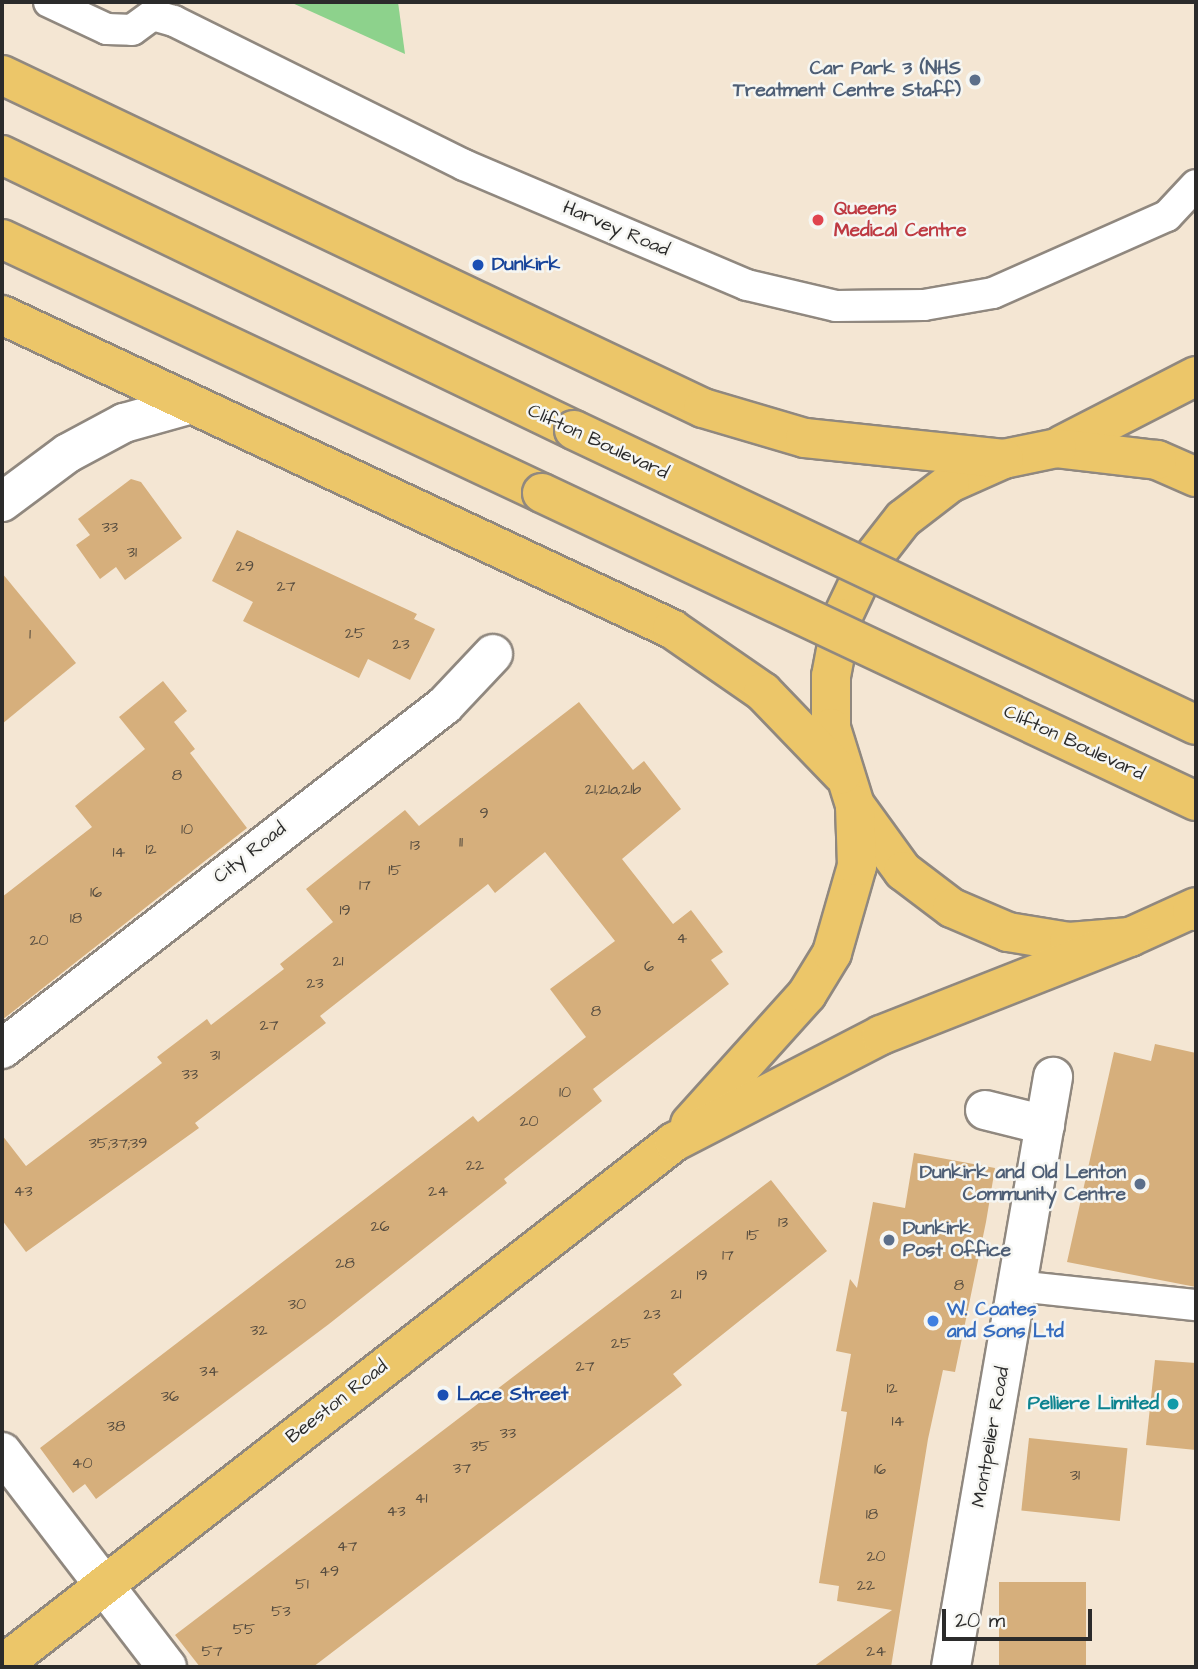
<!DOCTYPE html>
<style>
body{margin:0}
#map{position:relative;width:1198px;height:1669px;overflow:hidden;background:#f4e6d3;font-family:"Architects Daughter",sans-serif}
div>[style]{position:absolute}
.green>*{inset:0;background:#8dd28c}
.building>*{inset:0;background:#d6af7c;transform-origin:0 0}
.roads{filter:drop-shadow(2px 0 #90887f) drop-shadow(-2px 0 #90887f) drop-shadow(0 2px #90887f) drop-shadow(0 -2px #90887f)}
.service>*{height:30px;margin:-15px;padding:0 15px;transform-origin:15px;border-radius:15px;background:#fff}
.minor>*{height:38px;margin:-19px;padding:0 19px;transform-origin:19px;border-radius:19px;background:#fff}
.primary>*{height:38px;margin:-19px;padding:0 19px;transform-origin:19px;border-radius:19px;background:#ecc669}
.trunk>*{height:38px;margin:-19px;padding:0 19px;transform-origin:19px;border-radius:19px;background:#ecc669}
.bridges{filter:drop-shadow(2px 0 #90887f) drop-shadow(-2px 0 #90887f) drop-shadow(0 2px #90887f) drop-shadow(0 -2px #90887f)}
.trunk-bridge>*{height:38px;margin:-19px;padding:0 19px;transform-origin:19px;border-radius:19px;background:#ecc669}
.dots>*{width:19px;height:19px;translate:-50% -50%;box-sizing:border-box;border:4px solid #f6f6f2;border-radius:50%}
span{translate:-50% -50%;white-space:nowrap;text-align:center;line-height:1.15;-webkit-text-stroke:5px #f6f6f2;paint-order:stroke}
.number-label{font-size:16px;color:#564c3f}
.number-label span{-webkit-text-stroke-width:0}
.service-label{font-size:19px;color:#4e5e75;font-weight:700}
.right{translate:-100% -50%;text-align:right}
.left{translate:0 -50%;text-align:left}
.health-label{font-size:19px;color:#be3a42;font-weight:700}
.street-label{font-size:19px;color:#2b2b2b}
.transit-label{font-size:19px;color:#164399;font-weight:700}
.shop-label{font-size:19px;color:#366cbe;font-weight:700}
.culture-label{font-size:19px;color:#0d838f;font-weight:700}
.frame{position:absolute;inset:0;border:4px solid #2b2b2b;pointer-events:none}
.scale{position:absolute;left:942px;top:1609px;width:150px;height:32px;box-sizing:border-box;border:4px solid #2b2b2b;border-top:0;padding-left:9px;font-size:21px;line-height:24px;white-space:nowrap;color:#2b2b2b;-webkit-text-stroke:5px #f6f6f2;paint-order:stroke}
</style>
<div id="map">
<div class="green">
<i style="clip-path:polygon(290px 2px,398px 2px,405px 54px)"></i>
</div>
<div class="building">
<i style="clip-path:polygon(131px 479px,141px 482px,182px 538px,125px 580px,116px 567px,100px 579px,76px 545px,90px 535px,78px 519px)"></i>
<i style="clip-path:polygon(237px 530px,417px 614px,414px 619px,435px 629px,410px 680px,368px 659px,359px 678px,243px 621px,253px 602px,212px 581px)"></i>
<i style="clip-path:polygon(2px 573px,76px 663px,2px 724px)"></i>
<i style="clip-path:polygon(163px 681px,187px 711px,174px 722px,195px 749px,190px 753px,247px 828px,2px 1020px,2px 897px,92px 827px,75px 806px,145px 749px,119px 717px)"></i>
<i style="clip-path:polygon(579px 702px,633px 770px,644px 761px,681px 809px,622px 859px,673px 924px,691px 910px,723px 952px,711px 960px,729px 984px,593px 1089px,602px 1101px,504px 1179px,507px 1183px,329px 1324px,96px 1499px,85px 1484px,73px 1493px,40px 1448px,473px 1116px,478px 1122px,586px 1037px,550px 989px,615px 941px,545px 852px,495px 893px,488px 884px,320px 1016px,326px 1023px,195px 1123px,199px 1128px,26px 1252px,2px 1220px,2px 1135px,26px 1166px,162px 1063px,157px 1057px,207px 1019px,211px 1025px,284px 969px,280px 964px,333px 922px,306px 889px,405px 810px,419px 826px)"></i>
<i style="clip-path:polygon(1155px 1044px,1196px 1053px,1196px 1287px,1067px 1262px,1114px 1052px,1151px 1061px)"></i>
<i style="clip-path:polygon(914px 1153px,995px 1168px,986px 1222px,955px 1372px,943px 1370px,928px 1439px,891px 1667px,813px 1667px,892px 1610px,837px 1601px,839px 1586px,819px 1583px,847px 1412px,841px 1411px,851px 1354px,836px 1351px,850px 1279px,857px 1288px,873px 1202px,905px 1208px)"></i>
<i style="clip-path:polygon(771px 1180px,827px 1251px,673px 1374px,682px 1385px,313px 1667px,200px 1667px,175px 1635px)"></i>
<i style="clip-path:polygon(1155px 1360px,1196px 1363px,1196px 1450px,1146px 1445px)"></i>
<i style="left:1029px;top:1438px;width:99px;height:73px;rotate:6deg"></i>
<i style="left:999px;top:1582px;width:87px;height:85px"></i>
</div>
<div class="roads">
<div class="service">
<i style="left:49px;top:2px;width:64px;rotate:25deg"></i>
<i style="left:107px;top:29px;width:25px;rotate:2deg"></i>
<i style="left:132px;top:30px;width:26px;rotate:-36deg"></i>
<i style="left:153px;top:15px;width:22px;rotate:16deg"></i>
<i style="left:174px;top:21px;width:324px;rotate:26.4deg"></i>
<i style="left:464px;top:165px;width:307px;rotate:23deg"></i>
<i style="left:747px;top:285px;width:91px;rotate:13.3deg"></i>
<i style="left:836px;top:306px;width:88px;rotate:-0.7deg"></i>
<i style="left:924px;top:305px;width:70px;rotate:-9.9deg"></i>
<i style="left:993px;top:293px;width:190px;rotate:-23.9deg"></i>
<i style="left:1167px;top:216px;width:42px;rotate:-46.9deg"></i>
<i style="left:1017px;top:1286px;width:180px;rotate:6.1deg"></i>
</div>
<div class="minor">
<i style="left:2px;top:502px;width:82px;rotate:-36.6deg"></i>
<i style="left:68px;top:453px;width:64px;rotate:-28.2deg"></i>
<i style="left:124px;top:423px;width:66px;rotate:-15.7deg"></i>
<i style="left:2px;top:1049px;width:561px;rotate:-37.83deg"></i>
<i style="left:445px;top:705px;width:70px;rotate:-46.7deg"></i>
<i style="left:985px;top:1110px;width:62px;rotate:14deg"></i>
<i style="left:2px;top:1452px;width:271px;rotate:52.5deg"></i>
<i style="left:951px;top:1667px;width:599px;rotate:-80.19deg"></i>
</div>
<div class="primary">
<i style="left:1062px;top:445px;width:151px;rotate:-27.2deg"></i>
<i style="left:1196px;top:477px;width:43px;rotate:-156.4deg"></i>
<i style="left:1157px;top:460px;width:101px;rotate:-173.2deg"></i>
<i style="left:1057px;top:448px;width:54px;rotate:168.3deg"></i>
<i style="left:1004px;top:459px;width:59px;rotate:156deg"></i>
<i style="left:950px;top:483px;width:59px;rotate:142.5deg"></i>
<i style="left:903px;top:519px;width:58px;rotate:128deg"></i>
<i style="left:867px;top:565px;width:59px;rotate:115.3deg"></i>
<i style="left:842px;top:618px;width:59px;rotate:100.7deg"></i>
<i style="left:831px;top:676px;width:52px;rotate:90deg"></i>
<i style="left:831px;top:728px;width:81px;rotate:72.7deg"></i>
<i style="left:855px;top:805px;width:82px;rotate:54deg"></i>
<i style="left:903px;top:871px;width:61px;rotate:37.1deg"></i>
<i style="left:952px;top:908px;width:61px;rotate:23.2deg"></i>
<i style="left:1008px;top:932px;width:62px;rotate:9.3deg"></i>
<i style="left:1069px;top:942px;width:61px;rotate:-4.7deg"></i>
<i style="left:1130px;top:937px;width:72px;rotate:-24.4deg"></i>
<i style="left:690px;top:1124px;width:175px;rotate:-48deg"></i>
<i style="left:807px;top:994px;width:48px;rotate:-58.6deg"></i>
<i style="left:832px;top:953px;width:91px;rotate:-74deg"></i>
<i style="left:857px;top:866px;width:61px;rotate:-91.9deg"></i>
<i style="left:2px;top:1665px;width:852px;rotate:-37.89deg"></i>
<i style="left:674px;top:1142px;width:233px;rotate:-27.3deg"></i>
<i style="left:881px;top:1035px;width:268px;rotate:-21.5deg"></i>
</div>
<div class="trunk">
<i style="left:2px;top:75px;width:776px;rotate:25.41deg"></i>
<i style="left:703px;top:408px;width:106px;rotate:16.4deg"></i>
<i style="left:805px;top:438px;width:200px;rotate:6deg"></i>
<i style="left:2px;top:155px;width:635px;rotate:25.68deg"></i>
<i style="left:2px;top:239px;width:597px;rotate:25.19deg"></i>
<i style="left:2px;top:315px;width:740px;rotate:25.11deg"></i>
<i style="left:672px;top:629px;width:111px;rotate:34.7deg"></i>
<i style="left:763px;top:692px;width:114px;rotate:46.1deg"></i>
<i style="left:1192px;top:910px;width:4px;rotate:14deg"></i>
</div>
</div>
<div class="bridges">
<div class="trunk-bridge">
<i style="left:574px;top:430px;width:688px;rotate:25.37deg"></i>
<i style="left:542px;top:493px;width:723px;rotate:25.22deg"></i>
</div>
</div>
<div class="dots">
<i style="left:975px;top:80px;background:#5c6f8a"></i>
<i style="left:818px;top:220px;background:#e0444e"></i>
<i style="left:478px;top:265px;background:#1a4fb4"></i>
<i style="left:1140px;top:1184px;background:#5c6f8a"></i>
<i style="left:889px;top:1240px;background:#5c6f8a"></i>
<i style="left:933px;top:1321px;background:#3f7fe0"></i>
<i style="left:443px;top:1395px;background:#1a4fb4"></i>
<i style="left:1173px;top:1404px;background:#0f9aa8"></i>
</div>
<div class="number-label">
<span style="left:110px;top:527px">33</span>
<span style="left:132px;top:552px">31</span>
<span style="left:245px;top:566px">29</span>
<span style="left:286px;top:586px">27</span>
<span style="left:355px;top:633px">25</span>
<span style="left:30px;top:634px">1</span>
<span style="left:401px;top:644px">23</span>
<span style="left:177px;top:775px">8</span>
<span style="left:613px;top:789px">21,21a,21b</span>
<span style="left:484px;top:813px">9</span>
<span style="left:187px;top:829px">10</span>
<span style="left:461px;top:842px">11</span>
<span style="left:415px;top:845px">13</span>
<span style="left:151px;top:849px">12</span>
<span style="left:119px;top:852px">14</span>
<span style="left:395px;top:870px">15</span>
<span style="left:365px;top:885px">17</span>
<span style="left:96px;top:892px">16</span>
<span style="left:345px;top:910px">19</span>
<span style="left:76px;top:918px">18</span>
<span style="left:682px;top:938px">4</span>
<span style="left:39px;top:940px">20</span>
<span style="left:338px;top:961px">21</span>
<span style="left:649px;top:966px">6</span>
<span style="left:315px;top:983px">23</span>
<span style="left:596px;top:1011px">8</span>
<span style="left:269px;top:1025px">27</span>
<span style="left:215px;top:1055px">31</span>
<span style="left:190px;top:1074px">33</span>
<span style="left:565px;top:1092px">10</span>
<span style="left:529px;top:1121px">20</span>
<span style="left:118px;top:1143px">35;37;39</span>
<span style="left:475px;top:1165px">22</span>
<span style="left:23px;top:1191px">43</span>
<span style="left:438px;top:1191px">24</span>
<span style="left:783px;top:1222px">13</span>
<span style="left:380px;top:1226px">26</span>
<span style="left:753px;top:1235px">15</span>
<span style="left:728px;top:1255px">17</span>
<span style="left:345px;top:1263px">28</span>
<span style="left:702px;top:1275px">19</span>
<span style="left:959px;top:1285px">8</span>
<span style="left:676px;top:1294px">21</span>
<span style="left:297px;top:1304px">30</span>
<span style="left:652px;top:1314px">23</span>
<span style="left:259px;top:1330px">32</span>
<span style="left:621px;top:1343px">25</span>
<span style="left:585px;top:1366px">27</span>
<span style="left:209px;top:1371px">34</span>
<span style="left:892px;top:1388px">12</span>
<span style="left:170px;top:1396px">36</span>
<span style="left:898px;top:1421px">14</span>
<span style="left:116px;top:1426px">38</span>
<span style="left:508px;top:1433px">33</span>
<span style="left:480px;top:1446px">35</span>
<span style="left:82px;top:1463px">40</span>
<span style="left:462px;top:1468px">37</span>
<span style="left:880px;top:1469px">16</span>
<span style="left:1075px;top:1475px">31</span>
<span style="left:421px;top:1498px">41</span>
<span style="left:396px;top:1511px">43</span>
<span style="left:872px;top:1514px">18</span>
<span style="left:347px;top:1546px">47</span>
<span style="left:876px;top:1556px">20</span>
<span style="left:329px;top:1571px">49</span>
<span style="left:302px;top:1584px">51</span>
<span style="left:866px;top:1585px">22</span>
<span style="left:281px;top:1611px">53</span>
<span style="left:244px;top:1629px">55</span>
<span style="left:212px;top:1651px">57</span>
<span style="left:876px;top:1651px">24</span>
</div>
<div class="service-label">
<span class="right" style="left:961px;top:80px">Car Park 3 (NHS<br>Treatment Centre Staff)</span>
<span class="right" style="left:1126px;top:1184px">Dunkirk and Old Lenton<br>Community Centre</span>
<span class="left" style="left:903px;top:1240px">Dunkirk<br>Post Office</span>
</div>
<div class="health-label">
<span class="left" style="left:834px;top:220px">Queens<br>Medical Centre</span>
</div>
<div class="street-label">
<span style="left:616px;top:229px;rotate:23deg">Harvey Road</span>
<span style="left:598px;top:442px;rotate:25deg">Clifton Boulevard</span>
<span style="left:1074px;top:743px;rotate:25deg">Clifton Boulevard</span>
<span style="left:250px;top:853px;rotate:-38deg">City Road</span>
<span style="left:337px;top:1402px;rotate:-38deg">Beeston Road</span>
<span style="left:991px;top:1437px;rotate:-80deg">Montpelier Road</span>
</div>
<div class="transit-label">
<span class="left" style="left:492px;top:265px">Dunkirk</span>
<span class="left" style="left:457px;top:1395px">Lace Street</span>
</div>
<div class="shop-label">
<span class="left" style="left:947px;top:1321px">W. Coates<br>and Sons Ltd</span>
</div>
<div class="culture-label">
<span class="right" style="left:1159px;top:1404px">Pelliere Limited</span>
</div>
<div class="frame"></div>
<div class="scale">20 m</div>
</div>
